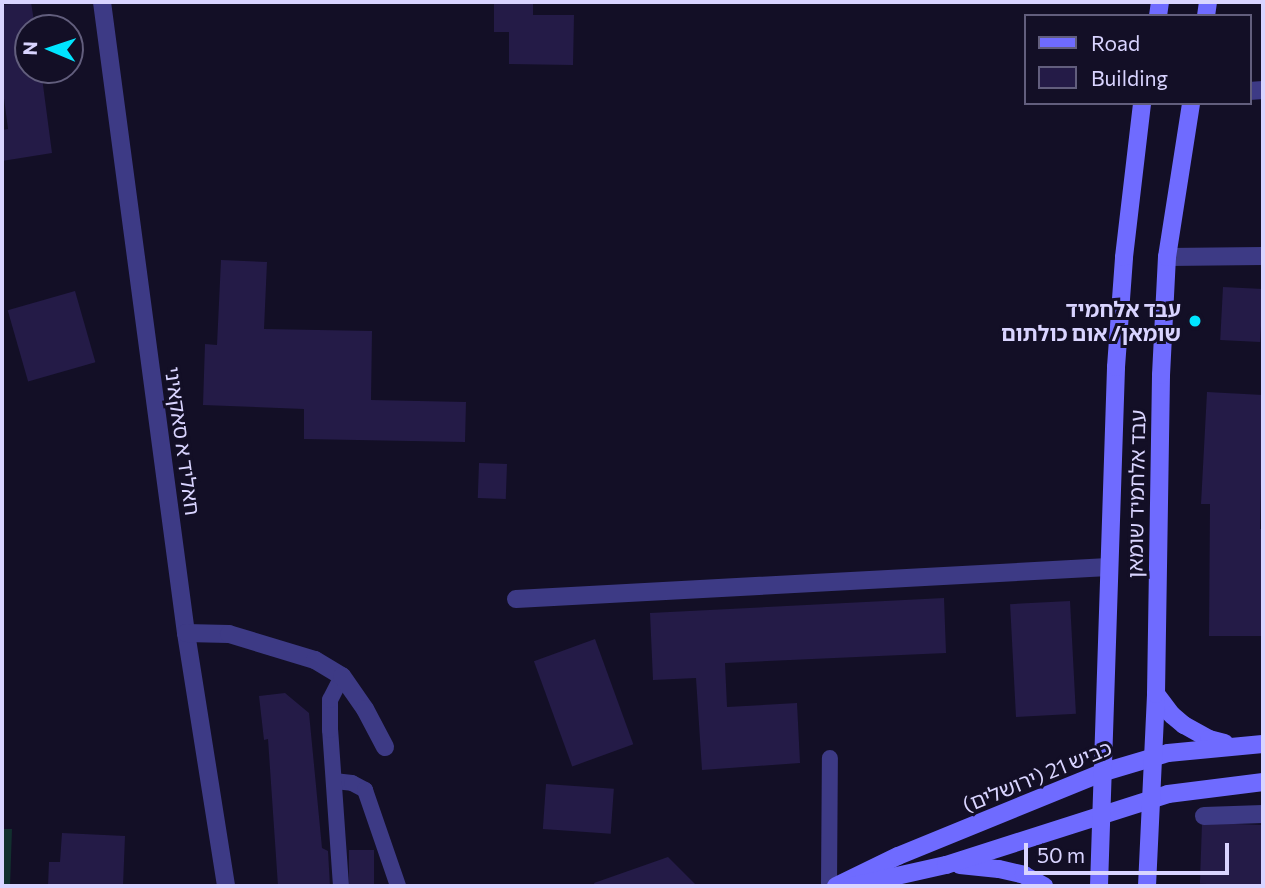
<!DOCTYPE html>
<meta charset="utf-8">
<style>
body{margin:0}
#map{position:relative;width:1265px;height:888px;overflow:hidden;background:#130f26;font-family:Commissioner,"Noto Sans Hebrew",sans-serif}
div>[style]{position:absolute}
.green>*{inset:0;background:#12302f}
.building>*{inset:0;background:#241b47;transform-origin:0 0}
.lane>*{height:16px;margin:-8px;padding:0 8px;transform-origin:8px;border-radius:8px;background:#3d3a85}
.street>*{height:18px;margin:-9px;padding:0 9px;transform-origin:9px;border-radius:9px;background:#3d3a85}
.secondary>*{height:18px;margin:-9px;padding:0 9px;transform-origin:9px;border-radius:9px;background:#6f6bff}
.dots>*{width:19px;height:19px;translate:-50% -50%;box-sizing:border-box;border:4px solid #130f26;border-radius:50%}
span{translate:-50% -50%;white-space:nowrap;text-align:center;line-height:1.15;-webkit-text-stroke:6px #130f26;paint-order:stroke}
.poi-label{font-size:21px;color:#d9d4ff;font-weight:700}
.right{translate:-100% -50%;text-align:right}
.street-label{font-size:21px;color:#d9d4ff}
.frame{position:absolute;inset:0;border:4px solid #d9d4ff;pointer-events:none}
.legend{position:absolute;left:1024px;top:14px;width:228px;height:91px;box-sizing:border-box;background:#130f26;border:2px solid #625e7d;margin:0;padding:9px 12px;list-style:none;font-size:21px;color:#d9d4ff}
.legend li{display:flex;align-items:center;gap:14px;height:35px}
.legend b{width:35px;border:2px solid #625e7d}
.north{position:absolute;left:14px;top:14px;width:70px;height:70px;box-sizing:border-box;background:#130f26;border:2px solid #625e7d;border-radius:50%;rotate:272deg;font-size:19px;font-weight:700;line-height:28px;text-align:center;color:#d9d4ff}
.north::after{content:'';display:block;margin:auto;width:24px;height:32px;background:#00e5ff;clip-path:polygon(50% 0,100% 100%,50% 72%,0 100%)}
.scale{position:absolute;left:1024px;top:843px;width:205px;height:32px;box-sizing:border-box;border:4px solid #d9d4ff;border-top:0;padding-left:9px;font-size:21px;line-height:24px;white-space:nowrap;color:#d9d4ff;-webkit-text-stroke:5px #130f26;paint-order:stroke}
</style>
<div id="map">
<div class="green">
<i style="clip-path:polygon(2px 829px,12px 829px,10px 886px,2px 886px)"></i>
</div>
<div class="building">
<i style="clip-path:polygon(31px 2px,35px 28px,28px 28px,28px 70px,41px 70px,52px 153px,2px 161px,2px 130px,8px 129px,2px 83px,2px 5px)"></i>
<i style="clip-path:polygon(494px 2px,533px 2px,533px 15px,574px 15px,573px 65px,509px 64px,509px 32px,494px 32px)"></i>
<i style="clip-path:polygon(221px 260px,267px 262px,264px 329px,372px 331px,371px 400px,466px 402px,465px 442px,304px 439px,304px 409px,203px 405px,205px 344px,217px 345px)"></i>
<i style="left:1223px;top:287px;width:40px;height:53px;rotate:3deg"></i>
<i style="left:75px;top:291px;width:74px;height:70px;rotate:74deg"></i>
<i style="clip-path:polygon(1207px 392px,1263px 395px,1260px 529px,1263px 529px,1263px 636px,1209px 636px,1210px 504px,1201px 504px)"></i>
<i style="left:479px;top:463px;width:28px;height:35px;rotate:2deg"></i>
<i style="clip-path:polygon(944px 598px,946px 653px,725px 663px,727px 707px,797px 703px,800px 763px,702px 770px,696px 678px,653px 680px,650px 613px)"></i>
<i style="left:1070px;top:601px;width:113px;height:60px;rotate:87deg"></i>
<i style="left:595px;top:639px;width:112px;height:65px;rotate:70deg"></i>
<i style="clip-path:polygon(285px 693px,309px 713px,322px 848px,328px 851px,330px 886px,278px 886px,268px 739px,264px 740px,259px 696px)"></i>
<i style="left:546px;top:784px;width:68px;height:45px;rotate:4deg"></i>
<i style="left:1263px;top:825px;width:61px;height:61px;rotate:92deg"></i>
<i style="clip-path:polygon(62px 833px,125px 836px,123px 886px,48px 886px,49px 862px,60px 862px)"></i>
<i style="left:374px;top:850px;width:36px;height:25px;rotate:90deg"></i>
<i style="clip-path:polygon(668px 857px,697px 886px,595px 886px,594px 883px)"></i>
</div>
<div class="lane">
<i style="left:334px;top:781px;width:18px;rotate:6deg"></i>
<i style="left:352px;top:783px;width:15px;rotate:28deg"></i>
<i style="left:365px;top:790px;width:102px;rotate:71deg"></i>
<i style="left:341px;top:886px;width:156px;rotate:-94deg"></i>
<i style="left:330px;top:730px;width:30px;rotate:-90deg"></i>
<i style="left:330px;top:700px;width:27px;rotate:-63deg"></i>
<i style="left:829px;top:886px;width:128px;rotate:-89.6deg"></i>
</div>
<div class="street">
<i style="left:102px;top:2px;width:637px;rotate:82.42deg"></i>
<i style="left:186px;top:633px;width:256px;rotate:81deg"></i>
<i style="left:1249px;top:91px;width:14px;rotate:-4deg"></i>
<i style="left:1167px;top:257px;width:96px;rotate:-0.6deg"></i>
<i style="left:516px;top:599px;width:593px;rotate:-3.09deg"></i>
<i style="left:186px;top:633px;width:43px;rotate:1.3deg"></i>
<i style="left:229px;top:634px;width:90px;rotate:16.8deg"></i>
<i style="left:315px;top:660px;width:31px;rotate:31deg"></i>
<i style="left:342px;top:676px;width:40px;rotate:55.1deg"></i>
<i style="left:365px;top:709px;width:43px;rotate:62.2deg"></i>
<i style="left:1204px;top:816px;width:59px;rotate:-1.9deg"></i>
</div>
<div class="secondary">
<i style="left:1158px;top:16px;width:14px;rotate:-82deg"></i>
<i style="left:1206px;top:16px;width:14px;rotate:-82deg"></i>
<i style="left:1156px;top:694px;width:26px;rotate:53deg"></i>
<i style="left:1172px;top:715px;width:16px;rotate:40deg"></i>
<i style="left:1184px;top:725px;width:29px;rotate:29deg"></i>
<i style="left:1209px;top:739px;width:16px;rotate:14deg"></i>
<i style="left:960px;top:865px;width:39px;rotate:6deg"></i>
<i style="left:999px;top:869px;width:26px;rotate:13deg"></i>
<i style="left:1024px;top:875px;width:23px;rotate:29deg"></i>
<i style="left:836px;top:886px;width:69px;rotate:-25.8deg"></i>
<i style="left:898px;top:856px;width:222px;rotate:-22.2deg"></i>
<i style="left:1104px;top:772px;width:67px;rotate:-16.5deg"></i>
<i style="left:1168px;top:753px;width:95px;rotate:-5.4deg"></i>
<i style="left:852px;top:886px;width:96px;rotate:-12.6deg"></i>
<i style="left:946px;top:865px;width:233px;rotate:-17.7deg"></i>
<i style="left:1168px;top:794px;width:96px;rotate:-7.2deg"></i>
<i style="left:1099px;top:886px;width:519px;rotate:-88.12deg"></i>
<i style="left:1116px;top:367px;width:110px;rotate:-85.8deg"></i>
<i style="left:1124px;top:257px;width:155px;rotate:-83.3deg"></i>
<i style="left:1147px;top:886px;width:192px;rotate:-87.3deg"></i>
<i style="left:1156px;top:694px;width:319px;rotate:-89.1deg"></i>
<i style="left:1161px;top:375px;width:118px;rotate:-87.1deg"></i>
<i style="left:1167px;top:257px;width:156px;rotate:-81.1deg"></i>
</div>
<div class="dots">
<i style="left:1195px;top:321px;background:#00e5ff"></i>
</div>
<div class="poi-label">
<span class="right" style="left:1181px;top:321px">עבד אלחמיד<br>שומאן/ אום כולתום</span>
</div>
<div class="street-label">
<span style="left:183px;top:441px;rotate:82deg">חאליד א סאקאיני</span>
<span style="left:1136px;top:494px;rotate:-89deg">עבד אלחמיד שומאן</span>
<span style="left:1037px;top:776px;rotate:-22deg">כביש 21 (ירושלים)</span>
</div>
<div class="frame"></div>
<ul class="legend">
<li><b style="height:9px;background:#6f6bff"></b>Road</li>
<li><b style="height:19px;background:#241b47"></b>Building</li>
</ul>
<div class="north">N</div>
<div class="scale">50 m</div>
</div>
